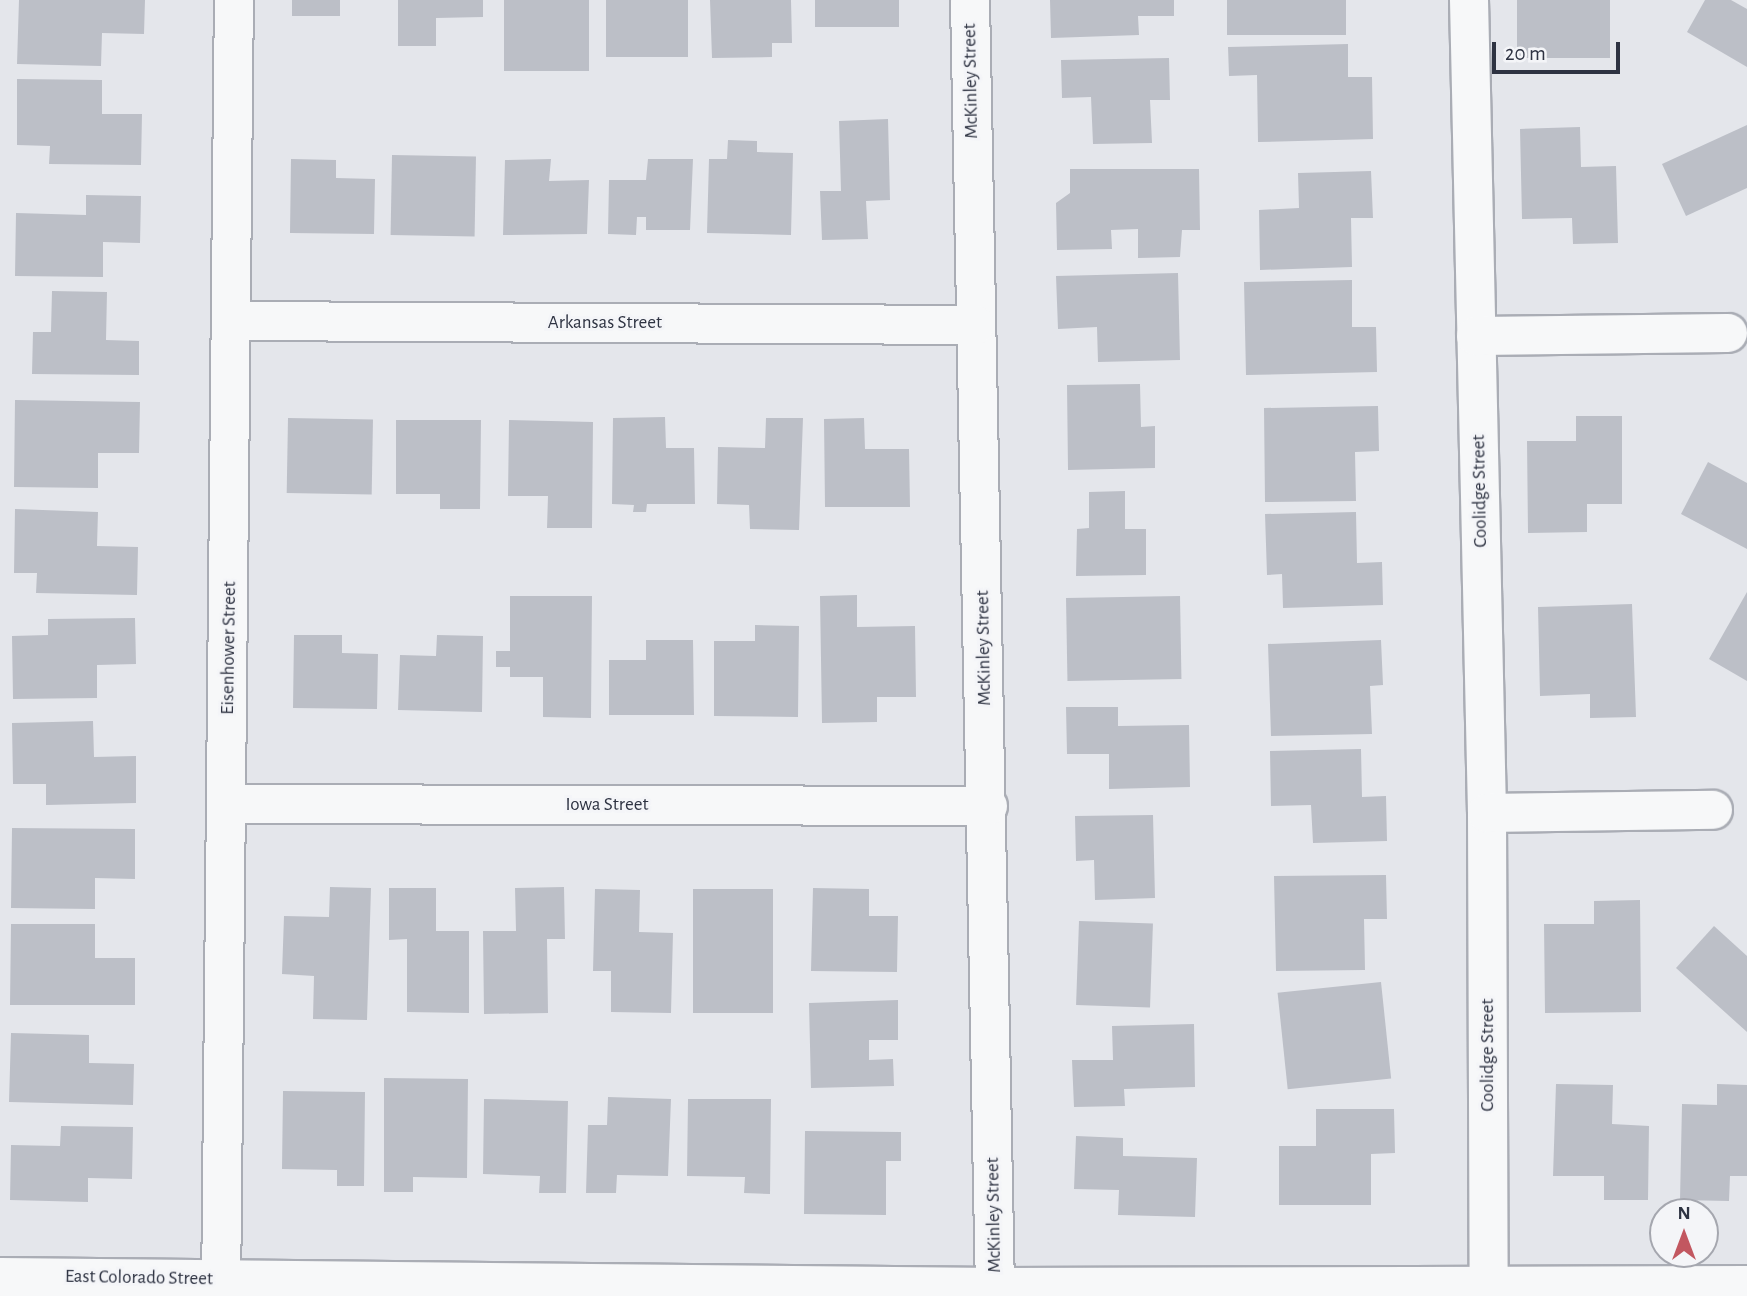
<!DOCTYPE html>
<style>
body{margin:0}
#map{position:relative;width:1747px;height:1296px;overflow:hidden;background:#e4e6eb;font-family:"Alegreya Sans",sans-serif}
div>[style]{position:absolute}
.building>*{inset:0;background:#bcbfc7;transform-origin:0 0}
.roads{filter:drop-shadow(2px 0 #aaadb5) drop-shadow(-2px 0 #aaadb5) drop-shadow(0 2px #aaadb5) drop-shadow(0 -2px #aaadb5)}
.minor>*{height:38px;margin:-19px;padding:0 19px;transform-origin:19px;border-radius:19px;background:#f7f8f9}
span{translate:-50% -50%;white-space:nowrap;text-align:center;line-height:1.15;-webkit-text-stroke:6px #f4f5f8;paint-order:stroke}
.street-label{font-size:19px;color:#2e3342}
.north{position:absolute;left:1649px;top:1198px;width:70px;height:70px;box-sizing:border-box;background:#f4f5f8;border:2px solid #a5a7af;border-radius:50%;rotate:0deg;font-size:19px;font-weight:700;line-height:28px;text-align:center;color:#2e3342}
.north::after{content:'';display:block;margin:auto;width:24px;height:32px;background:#c25760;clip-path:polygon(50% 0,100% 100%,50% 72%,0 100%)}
.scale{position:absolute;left:1492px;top:42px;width:128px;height:32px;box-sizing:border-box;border:4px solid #2e3342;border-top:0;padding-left:9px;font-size:21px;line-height:24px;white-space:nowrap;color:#2e3342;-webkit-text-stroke:5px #f4f5f8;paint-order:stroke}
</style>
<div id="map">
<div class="building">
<i style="clip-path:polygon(19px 0,145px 0,144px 34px,102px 33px,101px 66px,17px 64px)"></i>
<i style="left:292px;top:0;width:48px;height:16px"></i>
<i style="clip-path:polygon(398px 0,483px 0,483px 17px,436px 18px,436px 46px,398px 46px)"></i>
<i style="left:504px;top:0;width:85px;height:71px"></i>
<i style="left:606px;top:0;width:82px;height:57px"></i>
<i style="clip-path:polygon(710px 0,791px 0,792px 43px,772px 43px,772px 57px,712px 58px)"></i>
<i style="left:815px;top:0;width:84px;height:27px"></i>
<i style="clip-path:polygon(1050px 0,1174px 0,1174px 16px,1138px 16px,1139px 35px,1051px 38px)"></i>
<i style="left:1227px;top:0;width:119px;height:35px"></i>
<i style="left:1517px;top:0;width:93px;height:58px"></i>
<i style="clip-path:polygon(1705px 0,1731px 0,1747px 9px,1747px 67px,1687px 32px)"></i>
<i style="clip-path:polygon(1348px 44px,1348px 77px,1372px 77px,1373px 139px,1258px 142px,1257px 75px,1229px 76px,1228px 47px)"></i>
<i style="clip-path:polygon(1169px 58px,1170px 100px,1150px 100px,1152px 143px,1093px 144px,1091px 97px,1062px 98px,1061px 60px)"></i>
<i style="clip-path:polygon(17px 79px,102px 80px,102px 114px,142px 114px,141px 165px,49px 164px,50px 146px,17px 145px)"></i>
<i style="clip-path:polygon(888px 119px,890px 200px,866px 201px,868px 239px,822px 240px,820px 191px,841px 191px,839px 121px)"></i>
<i style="clip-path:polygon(1747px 125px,1747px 188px,1686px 216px,1662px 164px)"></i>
<i style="clip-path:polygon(1580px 127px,1581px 167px,1616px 166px,1618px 243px,1573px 244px,1572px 218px,1522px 219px,1520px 129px)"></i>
<i style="clip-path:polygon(728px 140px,757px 141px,757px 152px,793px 153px,791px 235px,707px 233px,709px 159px,727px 159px)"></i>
<i style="left:392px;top:155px;width:84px;height:80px;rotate:1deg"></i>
<i style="clip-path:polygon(291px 159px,336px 160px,336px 178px,375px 179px,374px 234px,290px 233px)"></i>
<i style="clip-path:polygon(551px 159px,549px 181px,589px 180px,587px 234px,503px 235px,505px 160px)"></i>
<i style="clip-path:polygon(648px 159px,693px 159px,690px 230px,646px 230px,646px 217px,637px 217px,636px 235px,608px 234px,609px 180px,646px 180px)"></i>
<i style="clip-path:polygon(1070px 169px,1199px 169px,1200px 230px,1182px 230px,1180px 257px,1138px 258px,1138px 229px,1111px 230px,1112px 249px,1057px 250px,1056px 203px,1070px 193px)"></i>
<i style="clip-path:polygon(1371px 171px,1373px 218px,1351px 218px,1352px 267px,1260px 270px,1259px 210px,1299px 208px,1298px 173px)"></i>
<i style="clip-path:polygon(86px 195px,141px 196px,140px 243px,103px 242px,103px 277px,15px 276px,16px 213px,86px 215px)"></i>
<i style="clip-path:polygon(1178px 273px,1180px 360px,1098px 362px,1097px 327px,1058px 329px,1056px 276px)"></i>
<i style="clip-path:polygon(1352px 280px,1352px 327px,1376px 327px,1377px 372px,1246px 375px,1244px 282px)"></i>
<i style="clip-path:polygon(52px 291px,107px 292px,106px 340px,139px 341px,139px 375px,32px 374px,33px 332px,51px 332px)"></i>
<i style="clip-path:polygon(1140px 384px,1141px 427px,1155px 426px,1155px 468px,1068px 470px,1067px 385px)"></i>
<i style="clip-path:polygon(15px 400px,140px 402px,139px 453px,98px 453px,98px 488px,14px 487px)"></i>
<i style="clip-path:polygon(1378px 406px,1379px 451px,1355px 452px,1356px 501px,1265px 502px,1264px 408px)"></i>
<i style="clip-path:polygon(1576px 416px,1622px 416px,1622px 504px,1587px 504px,1587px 532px,1528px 533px,1527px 441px,1576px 441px)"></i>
<i style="clip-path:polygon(665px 417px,666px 448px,694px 448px,695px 504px,647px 504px,646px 512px,633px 512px,634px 505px,612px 504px,613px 418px)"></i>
<i style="left:288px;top:418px;width:85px;height:75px;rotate:1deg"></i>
<i style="clip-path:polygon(766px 418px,803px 418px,799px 530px,750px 529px,749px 505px,717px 504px,718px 447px,765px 448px)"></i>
<i style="clip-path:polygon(864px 418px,865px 449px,909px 449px,910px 507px,825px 507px,824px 419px)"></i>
<i style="clip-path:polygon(396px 420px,481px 420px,480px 509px,440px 509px,440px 494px,396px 494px)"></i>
<i style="clip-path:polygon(509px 420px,593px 422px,592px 528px,547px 528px,548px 496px,508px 496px)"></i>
<i style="clip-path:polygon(1708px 462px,1747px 483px,1747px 549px,1681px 514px)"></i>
<i style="clip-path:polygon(1125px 491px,1125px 529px,1146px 529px,1146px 575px,1076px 576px,1077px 529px,1089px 528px,1089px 492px)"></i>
<i style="clip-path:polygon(15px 509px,98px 512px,97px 546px,138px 547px,137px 595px,36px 593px,37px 573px,14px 573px)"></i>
<i style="clip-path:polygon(1356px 512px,1357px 563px,1382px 562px,1383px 605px,1283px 608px,1282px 574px,1267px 575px,1265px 514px)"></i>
<i style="clip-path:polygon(1747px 592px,1747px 681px,1709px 659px)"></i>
<i style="clip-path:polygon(857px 595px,857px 627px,915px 626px,916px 697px,877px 697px,877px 722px,822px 723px,820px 596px)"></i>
<i style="clip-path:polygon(510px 596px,592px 596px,591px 718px,543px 717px,543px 677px,510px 677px,510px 667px,496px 667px,496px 651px,510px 651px)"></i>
<i style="left:1180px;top:596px;width:83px;height:114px;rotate:89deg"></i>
<i style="clip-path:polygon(1632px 604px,1636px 717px,1590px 718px,1590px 694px,1540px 696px,1538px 607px)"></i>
<i style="clip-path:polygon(135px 618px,136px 664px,97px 665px,97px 698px,13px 699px,12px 636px,48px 635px,48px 619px)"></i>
<i style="clip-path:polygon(755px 625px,799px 626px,798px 717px,714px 716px,714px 641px,755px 641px)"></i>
<i style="clip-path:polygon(294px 635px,342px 635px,342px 653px,378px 654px,377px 709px,293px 708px)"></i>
<i style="clip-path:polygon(437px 635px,483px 636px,482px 712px,398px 710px,400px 655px,436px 656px)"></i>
<i style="clip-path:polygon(646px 640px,693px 640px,694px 715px,609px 715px,609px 660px,646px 660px)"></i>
<i style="clip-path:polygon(1381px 640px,1383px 685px,1370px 686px,1372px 734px,1271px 736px,1268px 644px)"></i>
<i style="clip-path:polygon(1066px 707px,1118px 707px,1118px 726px,1189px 725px,1190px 787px,1109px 789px,1109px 754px,1067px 754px)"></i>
<i style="clip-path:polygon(93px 721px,94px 757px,136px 756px,136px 803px,46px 805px,46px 784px,13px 784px,12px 723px)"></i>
<i style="clip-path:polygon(1361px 749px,1362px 797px,1386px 796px,1387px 841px,1313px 843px,1311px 805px,1271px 806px,1270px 751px)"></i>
<i style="clip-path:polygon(1153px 815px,1155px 898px,1095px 900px,1094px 860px,1076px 861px,1075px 816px)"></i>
<i style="clip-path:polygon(12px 828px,135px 829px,135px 879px,95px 878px,95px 909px,11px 908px)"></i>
<i style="clip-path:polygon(1386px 875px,1387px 919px,1364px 919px,1365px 970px,1276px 971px,1274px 876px)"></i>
<i style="clip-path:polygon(330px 887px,371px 888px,367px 1020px,313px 1019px,314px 976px,282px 974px,284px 916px,329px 917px)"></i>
<i style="clip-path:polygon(564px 887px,565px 939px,547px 939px,548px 1013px,484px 1014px,483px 931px,516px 931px,515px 888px)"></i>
<i style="clip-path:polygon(389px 888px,436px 888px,436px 931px,469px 931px,469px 1013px,407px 1012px,407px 939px,389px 940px)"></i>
<i style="clip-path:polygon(813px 888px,869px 889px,869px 916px,898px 916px,897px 972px,811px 971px)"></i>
<i style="clip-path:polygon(595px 889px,640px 890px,639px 932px,673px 933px,671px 1013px,611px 1012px,611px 971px,593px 971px)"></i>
<i style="left:773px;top:889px;width:124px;height:80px;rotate:90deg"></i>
<i style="clip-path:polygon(1640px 900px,1641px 1012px,1545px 1013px,1544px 924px,1594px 924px,1594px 901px)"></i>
<i style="left:1079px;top:921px;width:74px;height:84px;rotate:2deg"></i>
<i style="clip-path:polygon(11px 924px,95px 924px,95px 958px,135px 958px,135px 1005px,10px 1005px)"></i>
<i style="clip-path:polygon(1714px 926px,1747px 956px,1747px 1032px,1676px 968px)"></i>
<i style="left:1381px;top:982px;width:97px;height:104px;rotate:84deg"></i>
<i style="clip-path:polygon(898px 1000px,898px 1040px,869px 1040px,869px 1060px,893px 1059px,894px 1086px,811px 1088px,809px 1003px)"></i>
<i style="clip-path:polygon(1194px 1024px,1195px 1087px,1124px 1089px,1125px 1106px,1074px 1107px,1072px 1060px,1113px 1060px,1112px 1026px)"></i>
<i style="clip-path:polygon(11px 1033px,89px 1035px,89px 1063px,134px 1064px,133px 1105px,9px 1102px)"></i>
<i style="clip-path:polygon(384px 1078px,468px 1079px,467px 1178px,413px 1177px,413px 1192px,384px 1192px)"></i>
<i style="clip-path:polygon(1556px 1084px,1613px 1085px,1612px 1124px,1649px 1126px,1648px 1200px,1604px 1200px,1604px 1176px,1553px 1176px)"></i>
<i style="clip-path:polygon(1717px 1084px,1747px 1085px,1747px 1176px,1730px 1176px,1729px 1201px,1680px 1200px,1682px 1104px,1717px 1105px)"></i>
<i style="clip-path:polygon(283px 1091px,365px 1092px,364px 1186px,337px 1186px,337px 1170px,282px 1169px)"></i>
<i style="clip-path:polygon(608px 1097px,671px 1099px,668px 1176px,617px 1175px,616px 1193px,586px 1193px,588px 1125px,607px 1125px)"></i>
<i style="clip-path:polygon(484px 1099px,568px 1101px,566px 1193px,539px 1193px,540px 1176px,483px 1174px)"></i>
<i style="clip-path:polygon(688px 1099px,771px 1099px,770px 1194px,744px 1193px,745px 1177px,687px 1176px)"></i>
<i style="clip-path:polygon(1316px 1109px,1394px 1109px,1395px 1153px,1371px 1154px,1371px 1205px,1279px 1205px,1279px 1146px,1316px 1146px)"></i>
<i style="clip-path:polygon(61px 1126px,133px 1127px,132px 1179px,88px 1178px,88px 1202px,10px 1200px,11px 1145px,60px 1146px)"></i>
<i style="clip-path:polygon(805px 1131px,901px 1132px,901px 1161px,886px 1161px,886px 1215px,804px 1214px)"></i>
<i style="clip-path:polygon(1076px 1136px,1123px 1138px,1123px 1156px,1197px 1158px,1195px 1217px,1118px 1215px,1119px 1190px,1074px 1189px)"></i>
</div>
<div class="roads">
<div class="minor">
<i style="left:970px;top:0;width:1296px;rotate:88.89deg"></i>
<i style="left:1469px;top:0;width:813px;rotate:88.73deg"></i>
<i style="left:1487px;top:813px;width:483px;rotate:89.8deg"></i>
<i style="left:235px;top:321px;width:740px;rotate:0.31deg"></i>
<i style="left:1476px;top:336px;width:252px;rotate:-0.7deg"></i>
<i style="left:227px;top:804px;width:761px;rotate:0.15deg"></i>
<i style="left:1487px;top:813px;width:226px;rotate:-0.8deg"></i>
<i style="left:0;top:1277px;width:995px;rotate:0.58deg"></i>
<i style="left:995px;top:1287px;width:752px;rotate:-0.15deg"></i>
<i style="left:221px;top:1296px;width:1296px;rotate:-89.43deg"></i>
</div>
</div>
<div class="street-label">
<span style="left:971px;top:81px;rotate:-91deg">McKinley Street</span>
<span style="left:605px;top:323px">Arkansas Street</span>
<span style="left:1480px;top:491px;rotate:-91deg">Coolidge Street</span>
<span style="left:229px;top:648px;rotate:-89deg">Eisenhower Street</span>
<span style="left:984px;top:648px;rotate:-91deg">McKinley Street</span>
<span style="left:607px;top:805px">Iowa Street</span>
<span style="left:1488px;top:1055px;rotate:-90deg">Coolidge Street</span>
<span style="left:994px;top:1215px;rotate:-91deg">McKinley Street</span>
<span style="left:139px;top:1278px;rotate:1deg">East Colorado Street</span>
</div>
<div class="north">N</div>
<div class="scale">20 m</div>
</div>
